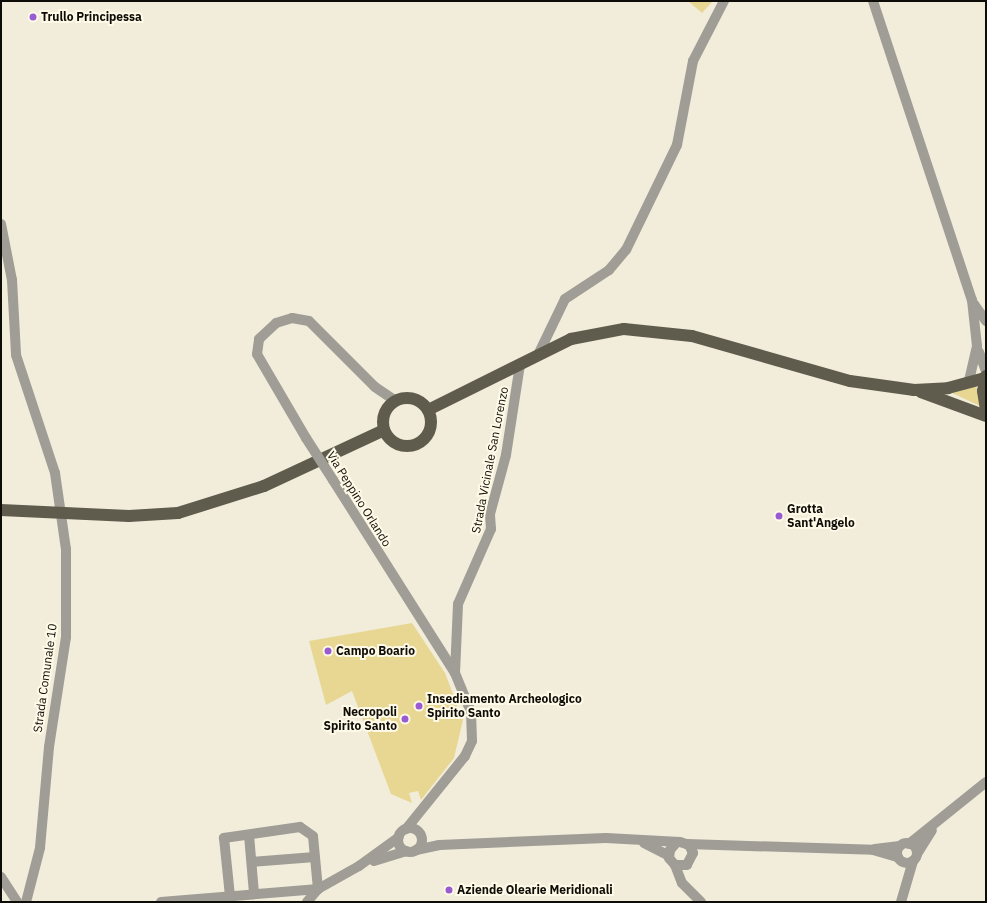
<!DOCTYPE html>
<style>
body{margin:0}
#map{position:relative;width:987px;height:903px;overflow:hidden;background:#f1edda;font-family:"IBM Plex Sans",sans-serif}
div>[style]{position:absolute}
.green>*{inset:0;background:#e8d793}
.minor>*{height:10px;margin:-5px;padding:0 5px;transform-origin:5px;border-radius:5px;background:#9f9d95}
.minor>.ring{margin:-5px;padding:0;box-sizing:content-box;background:none;border:10px solid #9f9d95;border-radius:50%}
.major>*{height:12px;margin:-6px;padding:0 6px;transform-origin:6px;border-radius:6px;background:#5f5c4e}
.major>.ring{margin:-6px;padding:0;box-sizing:content-box;background:none;border:12px solid #5f5c4e;border-radius:50%}
.minor-bridge>*{height:10px;margin:-5px;padding:0 5px;transform-origin:5px;border-radius:5px;background:#9f9d95}
.dots>*{width:11px;height:11px;translate:-50% -50%;box-sizing:border-box;border:2px solid #fffae8;border-radius:50%}
span{translate:-50% -50%;white-space:nowrap;text-align:center;line-height:1.15;-webkit-text-stroke:4px #fffae8;paint-order:stroke}
.poi-label{font-size:12px;color:#0e0c06;font-weight:700}
.left{translate:0 -50%;text-align:left}
.right{translate:-100% -50%;text-align:right}
.street-label{font-size:12px;color:#0e0c06}
.frame{position:absolute;inset:0;border:2px solid #0e0c06;pointer-events:none}
</style>
<div id="map">
<div class="green">
<i style="clip-path:polygon(688px 1px,713px 1px,702px 13px)"></i>
<i style="clip-path:polygon(975px 386px,980px 391px,980px 406px,952px 393px)"></i>
<i style="clip-path:polygon(412px 623px,445px 673px,463px 720px,454px 758px,421px 800px,418px 791px,409px 793px,412px 803px,391px 794px,352px 691px,326px 705px,309px 641px)"></i>
</div>
<div class="minor">
<i style="left:873px;top:1px;width:315px;rotate:71.7deg"></i>
<i style="left:972px;top:300px;width:46px;rotate:83.8deg"></i>
<i style="left:977px;top:346px;width:37px;rotate:103deg"></i>
<i style="left:1px;top:224px;width:57px;rotate:78.9deg"></i>
<i style="left:12px;top:280px;width:75px;rotate:86.9deg"></i>
<i style="left:16px;top:355px;width:124px;rotate:71.7deg"></i>
<i style="left:55px;top:473px;width:77px;rotate:81.8deg"></i>
<i style="left:66px;top:549px;width:88px;rotate:90deg"></i>
<i style="left:66px;top:637px;width:111px;rotate:98.8deg"></i>
<i style="left:49px;top:747px;width:101px;rotate:95.1deg"></i>
<i style="left:40px;top:848px;width:56px;rotate:104.5deg"></i>
<i style="left:974px;top:304px;width:21px;rotate:55deg"></i>
<i style="left:979px;top:352px;width:20px;rotate:70deg"></i>
<i style="left:538px;top:355px;width:62px;rotate:-64.3deg"></i>
<i style="left:565px;top:299px;width:53px;rotate:-33.4deg"></i>
<i style="left:609px;top:270px;width:26px;rotate:-50deg"></i>
<i style="left:626px;top:250px;width:117px;rotate:-64.1deg"></i>
<i style="left:677px;top:145px;width:86px;rotate:-79.2deg"></i>
<i style="left:693px;top:61px;width:68px;rotate:-62.7deg"></i>
<i style="left:306px;top:438px;width:97px;rotate:-120.3deg"></i>
<i style="left:257px;top:354px;width:15px;rotate:-82deg"></i>
<i style="left:259px;top:339px;width:23px;rotate:-43deg"></i>
<i style="left:276px;top:323px;width:17px;rotate:-17deg"></i>
<i style="left:292px;top:318px;width:17px;rotate:10deg"></i>
<i style="left:309px;top:321px;width:93px;rotate:45deg"></i>
<i style="left:375px;top:387px;width:25px;rotate:34deg"></i>
<i style="left:333px;top:480px;width:228px;rotate:57.7deg"></i>
<i style="left:455px;top:673px;width:42px;rotate:67.7deg"></i>
<i style="left:471px;top:712px;width:29px;rotate:88deg"></i>
<i style="left:472px;top:741px;width:17px;rotate:115deg"></i>
<i style="left:465px;top:756px;width:94px;rotate:128.9deg"></i>
<i style="left:455px;top:673px;width:69px;rotate:-87.5deg"></i>
<i style="left:458px;top:604px;width:82px;rotate:-66.3deg"></i>
<i style="left:491px;top:529px;width:15px;rotate:-94deg"></i>
<i style="left:490px;top:514px;width:61px;rotate:-74.8deg"></i>
<i style="left:506px;top:455px;width:91px;rotate:-81.2deg"></i>
<i class="ring" style="left:398px;top:828px;width:14px;height:14px"></i>
<i style="left:249px;top:835px;width:58px;rotate:85.1deg"></i>
<i style="left:644px;top:843px;width:28px;rotate:27deg"></i>
<i class="ring" style="left:897px;top:843px;width:10px;height:10px"></i>
<i style="left:687px;top:844px;width:186px;rotate:1.8deg"></i>
<i style="left:873px;top:850px;width:26px;rotate:16deg"></i>
<i style="left:909px;top:844px;width:99px;rotate:-38.8deg"></i>
<i style="left:875px;top:849px;width:25px;rotate:-7deg"></i>
<i style="left:416px;top:850px;width:24px;rotate:-12deg"></i>
<i style="left:439px;top:845px;width:167px;rotate:-2.4deg"></i>
<i style="left:606px;top:838px;width:74px;rotate:3.1deg"></i>
<i style="left:680px;top:842px;width:9px;rotate:18deg"></i>
<i style="left:689px;top:845px;width:9px;rotate:63deg"></i>
<i style="left:693px;top:853px;width:13px;rotate:117deg"></i>
<i style="left:687px;top:865px;width:12px;rotate:180deg"></i>
<i style="left:675px;top:865px;width:9px;rotate:-131deg"></i>
<i style="left:669px;top:858px;width:8px;rotate:-83deg"></i>
<i style="left:670px;top:850px;width:9px;rotate:-49deg"></i>
<i style="left:917px;top:854px;width:28px;rotate:-58deg"></i>
<i style="left:374px;top:861px;width:34px;rotate:-17deg"></i>
<i style="left:252px;top:862px;width:63px;rotate:-4.5deg"></i>
<i style="left:675px;top:865px;width:19px;rotate:69deg"></i>
<i style="left:682px;top:883px;width:27px;rotate:45deg"></i>
<i style="left:1px;top:877px;width:30px;rotate:57deg"></i>
<i style="left:161px;top:902px;width:158px;rotate:-4.7deg"></i>
<i style="left:318px;top:889px;width:53px;rotate:-95.4deg"></i>
<i style="left:313px;top:836px;width:16px;rotate:-145deg"></i>
<i style="left:300px;top:827px;width:77px;rotate:171.8deg"></i>
<i style="left:224px;top:838px;width:58px;rotate:84.1deg"></i>
<i style="left:307px;top:902px;width:17px;rotate:-50deg"></i>
<i style="left:318px;top:889px;width:47px;rotate:-29.3deg"></i>
<i style="left:359px;top:866px;width:49px;rotate:-35.9deg"></i>
<i style="left:901px;top:902px;width:43px;rotate:-73.7deg"></i>
</div>
<div class="major">
<i style="left:986px;top:376px;width:15px;rotate:101deg"></i>
<i style="left:983px;top:391px;width:20px;rotate:81deg"></i>
<i style="left:921px;top:392px;width:69px;rotate:20.3deg"></i>
<i class="ring" style="left:383px;top:398px;width:36px;height:36px"></i>
<i style="left:428px;top:410px;width:160px;rotate:-26.4deg"></i>
<i style="left:571px;top:339px;width:54px;rotate:-10.7deg"></i>
<i style="left:624px;top:329px;width:68px;rotate:5.9deg"></i>
<i style="left:692px;top:336px;width:164px;rotate:15.9deg"></i>
<i style="left:850px;top:381px;width:65px;rotate:8deg"></i>
<i style="left:914px;top:390px;width:34px;rotate:-3deg"></i>
<i style="left:948px;top:388px;width:38px;rotate:-15deg"></i>
<i style="left:1px;top:510px;width:128px;rotate:2.7deg"></i>
<i style="left:129px;top:516px;width:49px;rotate:-3.5deg"></i>
<i style="left:178px;top:513px;width:90px;rotate:-17.4deg"></i>
<i style="left:264px;top:486px;width:132px;rotate:-25deg"></i>
</div>
<div class="minor-bridge">
<i style="left:306px;top:438px;width:50px;rotate:57.3deg"></i>
</div>
<div class="dots">
<i style="left:33px;top:17px;background:#995bd2"></i>
<i style="left:779px;top:516px;background:#995bd2"></i>
<i style="left:328px;top:651px;background:#995bd2"></i>
<i style="left:419px;top:706px;background:#995bd2"></i>
<i style="left:405px;top:719px;background:#995bd2"></i>
<i style="left:449px;top:890px;background:#995bd2"></i>
</div>
<div class="poi-label">
<span class="left" style="left:41px;top:17px">Trullo Principessa</span>
<span class="left" style="left:787px;top:516px">Grotta<br>Sant'Angelo</span>
<span class="left" style="left:336px;top:651px">Campo Boario</span>
<span class="left" style="left:427px;top:706px">Insediamento Archeologico<br>Spirito Santo</span>
<span class="right" style="left:397px;top:719px">Necropoli<br>Spirito Santo</span>
<span class="left" style="left:457px;top:890px">Aziende Olearie Meridionali</span>
</div>
<div class="street-label">
<span style="left:490px;top:460px;rotate:-79deg">Strada Vicinale San Lorenzo</span>
<span style="left:359px;top:499px;rotate:58deg">Via Peppino Orlando</span>
<span style="left:45px;top:678px;rotate:-82deg">Strada Comunale 10</span>
</div>
<div class="frame"></div>
</div>
